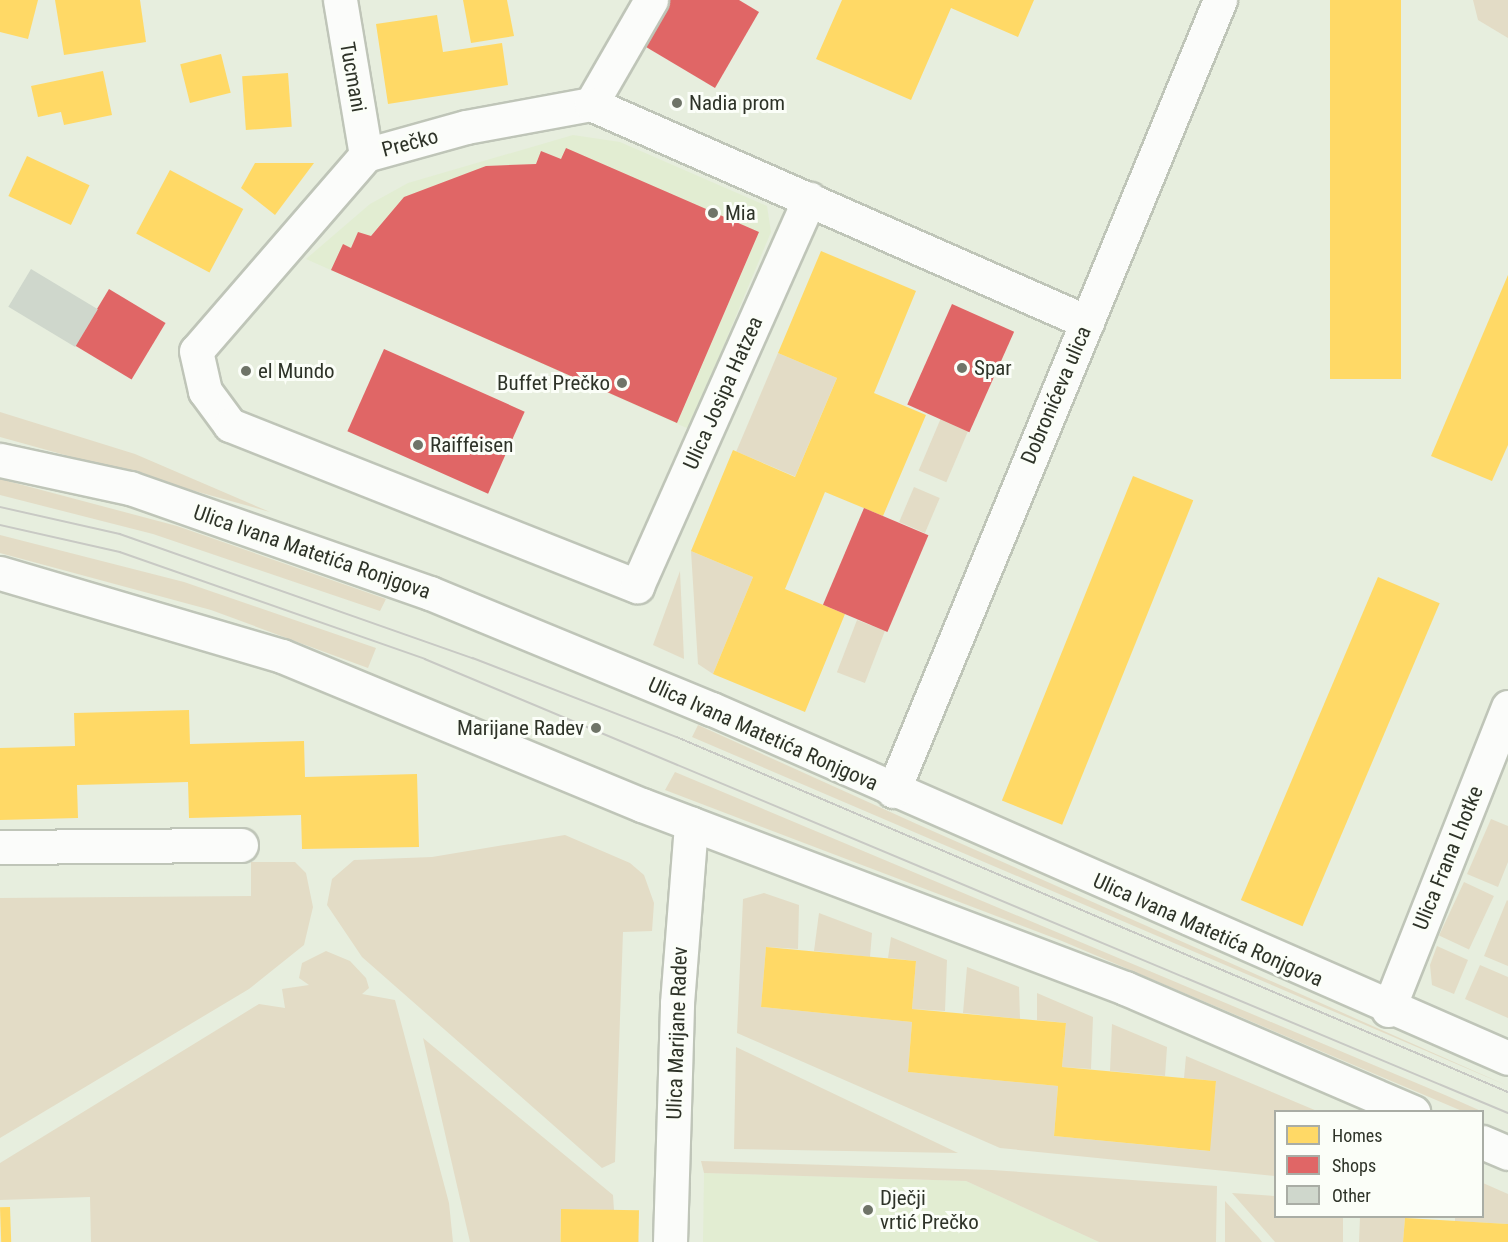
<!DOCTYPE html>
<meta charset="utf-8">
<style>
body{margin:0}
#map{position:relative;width:1508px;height:1242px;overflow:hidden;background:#e7eede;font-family:"Roboto Condensed",sans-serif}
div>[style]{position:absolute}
.built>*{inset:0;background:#e2edd2}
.green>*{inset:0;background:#e3dcc6;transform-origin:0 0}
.homes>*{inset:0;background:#ffd966;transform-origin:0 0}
.shops>*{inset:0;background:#e06666;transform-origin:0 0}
.building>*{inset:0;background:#cfd7cc;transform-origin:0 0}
.roads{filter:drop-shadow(2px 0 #bfc5b8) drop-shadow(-2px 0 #bfc5b8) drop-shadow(0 2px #bfc5b8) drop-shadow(0 -2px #bfc5b8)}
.minor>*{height:33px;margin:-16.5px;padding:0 16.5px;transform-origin:16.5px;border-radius:16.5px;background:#fbfcfa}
.tram>*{height:1.5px;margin:-0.75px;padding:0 0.75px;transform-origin:0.75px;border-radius:0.75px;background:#c8c9c4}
.dots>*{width:16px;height:16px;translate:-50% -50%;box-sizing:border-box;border:3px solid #fbfef8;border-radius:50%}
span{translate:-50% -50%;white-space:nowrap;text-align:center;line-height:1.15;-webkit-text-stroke:6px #fbfef8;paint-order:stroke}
.street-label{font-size:21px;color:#2e3328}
.poi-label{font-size:21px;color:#2e3328}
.left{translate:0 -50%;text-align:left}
.right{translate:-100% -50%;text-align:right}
.legend{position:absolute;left:1274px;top:1110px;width:210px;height:108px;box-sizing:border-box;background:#fbfef8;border:2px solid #a9ada5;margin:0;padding:8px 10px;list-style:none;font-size:18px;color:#2e3328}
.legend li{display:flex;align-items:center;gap:12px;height:30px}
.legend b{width:30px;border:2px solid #a9ada5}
</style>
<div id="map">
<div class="built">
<i style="clip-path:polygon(573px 135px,620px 142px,767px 206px,771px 232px,689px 429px,306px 259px,370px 204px,408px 183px)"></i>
<i style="clip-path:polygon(704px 1173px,966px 1181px,1099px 1242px,703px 1242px)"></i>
</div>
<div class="green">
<i style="clip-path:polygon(1473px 0,1508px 0,1508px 38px,1478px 20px)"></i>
<i style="left:778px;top:353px;width:64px;height:107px;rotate:23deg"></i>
<i style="clip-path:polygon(0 412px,135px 454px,270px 512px,0 437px)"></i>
<i style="left:941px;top:418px;width:30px;height:57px;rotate:23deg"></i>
<i style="clip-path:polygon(0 479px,177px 526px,386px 599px,380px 611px,153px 534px,0 495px)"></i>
<i style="left:914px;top:487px;width:28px;height:38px;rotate:23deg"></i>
<i style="clip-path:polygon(0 535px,184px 582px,376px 648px,368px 668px,211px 610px,0 553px)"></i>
<i style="clip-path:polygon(691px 551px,753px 577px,713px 674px,698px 664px)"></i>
<i style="clip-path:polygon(680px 571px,684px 659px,653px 645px)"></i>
<i style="left:857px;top:620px;width:30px;height:56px;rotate:21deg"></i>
<i style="clip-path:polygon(698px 725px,919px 825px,1508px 1086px,692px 737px)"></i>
<i style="clip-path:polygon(675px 772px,1445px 1095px,1481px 1111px,1462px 1111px,1062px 941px,665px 790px)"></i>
<i style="clip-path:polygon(1491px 819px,1508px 826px,1508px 862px,1498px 887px,1467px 874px)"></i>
<i style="clip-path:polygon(565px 835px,630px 863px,644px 875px,654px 903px,652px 931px,623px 932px,615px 1162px,602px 1168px,362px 957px,327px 905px,332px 879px,354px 860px,432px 857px)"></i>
<i style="clip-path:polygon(251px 862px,295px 862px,306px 873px,313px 907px,304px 945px,249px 989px,0 1138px,0 898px,251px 896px)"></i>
<i style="left:1464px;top:882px;width:33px;height:59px;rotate:25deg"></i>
<i style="clip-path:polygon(764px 893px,799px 905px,798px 949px,766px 947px,761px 1007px,912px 1022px,908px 1072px,1058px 1086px,1054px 1136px,1209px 1151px,1216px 1081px,1184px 1078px,1186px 1056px,1317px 1111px,1276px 1112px,1275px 1176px,1000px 1148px,737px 1033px,743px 899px)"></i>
<i style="clip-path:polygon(1507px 900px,1508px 901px,1508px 966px,1484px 956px)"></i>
<i style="clip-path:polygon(819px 913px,872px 933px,870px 957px,814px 951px)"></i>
<i style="clip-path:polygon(891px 937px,947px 960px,945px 1011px,912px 1009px,916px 961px,888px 958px)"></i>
<i style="clip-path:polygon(1437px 946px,1468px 960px,1454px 994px,1432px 985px,1430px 965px)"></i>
<i style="clip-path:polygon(326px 951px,350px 961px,366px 978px,369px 988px,362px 994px,395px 1000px,449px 1203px,453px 1242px,91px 1242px,90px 1197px,0 1200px,0 1163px,259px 1004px,285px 1008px,282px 989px,309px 985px,299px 978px,302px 963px)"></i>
<i style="clip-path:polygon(1480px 965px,1508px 977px,1508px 1018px,1465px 999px)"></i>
<i style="clip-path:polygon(967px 967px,1019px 987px,1020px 1019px,963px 1013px)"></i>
<i style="clip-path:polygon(1037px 993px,1093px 1017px,1091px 1069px,1062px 1067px,1066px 1023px,1037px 1020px)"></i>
<i style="clip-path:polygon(1112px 1024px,1167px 1047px,1165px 1076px,1110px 1071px)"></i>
<i style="clip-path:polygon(423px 1038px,613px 1195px,614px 1210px,561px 1209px,560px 1242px,470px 1242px)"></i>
<i style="clip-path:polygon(736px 1047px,958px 1153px,734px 1149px)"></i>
<i style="clip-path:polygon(701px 1161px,992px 1170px,1217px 1186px,1216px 1242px,1099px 1242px,966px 1181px,704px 1173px)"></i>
<i style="clip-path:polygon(1483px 1183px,1508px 1194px,1508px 1224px,1455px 1221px,1455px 1217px,1482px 1216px)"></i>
<i style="clip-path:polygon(1232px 1193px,1275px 1196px,1276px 1216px,1343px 1217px,1343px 1242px,1275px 1242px)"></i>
<i style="clip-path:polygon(1225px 1201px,1259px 1238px,1262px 1242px,1225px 1242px)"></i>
<i style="clip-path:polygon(1360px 1217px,1435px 1217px,1405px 1218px,1403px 1242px,1359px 1242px)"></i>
</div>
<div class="homes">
<i style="clip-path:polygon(0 0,38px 0,28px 39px,0 32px)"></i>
<i style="clip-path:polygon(55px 0,140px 0,146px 42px,64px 55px)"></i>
<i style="clip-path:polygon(463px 0,507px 0,514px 36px,471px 43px)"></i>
<i style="clip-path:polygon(842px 0,1034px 0,1018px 37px,951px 8px,911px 100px,816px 59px)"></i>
<i style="left:1330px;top:0;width:71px;height:379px"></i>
<i style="clip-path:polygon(437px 15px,443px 52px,502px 43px,508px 85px,388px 104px,376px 24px)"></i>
<i style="left:221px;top:54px;width:40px;height:42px;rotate:76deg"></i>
<i style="clip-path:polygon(103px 71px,112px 115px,64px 125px,61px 112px,38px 117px,31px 86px)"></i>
<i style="left:288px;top:73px;width:54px;height:46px;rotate:86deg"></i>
<i style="left:27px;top:156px;width:69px;height:44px;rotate:25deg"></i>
<i style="clip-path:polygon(255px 163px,314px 163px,275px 215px,241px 188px)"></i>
<i style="left:170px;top:170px;width:83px;height:72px;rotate:28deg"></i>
<i style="clip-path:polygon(821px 251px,916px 291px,874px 393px,926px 415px,883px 516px,825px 492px,785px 589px,845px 614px,805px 712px,713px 674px,753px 577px,691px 551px,733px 450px,795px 477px,837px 378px,778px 353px)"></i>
<i style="clip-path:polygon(1508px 275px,1508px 445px,1492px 481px,1431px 456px)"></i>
<i style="left:1133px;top:476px;width:65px;height:350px;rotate:22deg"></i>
<i style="left:1378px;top:577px;width:67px;height:351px;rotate:23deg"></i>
<i style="clip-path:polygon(189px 710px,190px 744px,304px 741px,305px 777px,417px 774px,419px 847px,302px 849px,301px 815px,189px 818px,188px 782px,77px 785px,78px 818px,0 820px,0 748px,75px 746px,74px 713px)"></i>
<i style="clip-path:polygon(766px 947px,916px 961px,912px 1009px,1066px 1023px,1062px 1067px,1216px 1081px,1210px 1151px,1054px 1136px,1058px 1086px,908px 1072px,912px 1022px,761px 1007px)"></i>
<i style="left:10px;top:1207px;width:35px;height:10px;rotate:88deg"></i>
<i style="left:561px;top:1209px;width:78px;height:33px;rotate:1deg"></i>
<i style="clip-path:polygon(1405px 1218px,1508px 1224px,1508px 1242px,1403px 1242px)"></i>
</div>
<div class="shops">
<i style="clip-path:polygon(666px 0,739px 0,759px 12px,715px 88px,641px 44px)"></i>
<i style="clip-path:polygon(566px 148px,759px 232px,677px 423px,331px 270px,343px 244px,351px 248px,358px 232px,371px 236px,404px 197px,486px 166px,536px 164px,541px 151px,561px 159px)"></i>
<i style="left:109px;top:289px;width:66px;height:66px;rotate:31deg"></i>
<i style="left:952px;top:304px;width:68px;height:110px;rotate:24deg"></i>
<i style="left:384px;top:349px;width:154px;height:90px;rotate:24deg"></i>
<i style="left:864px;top:508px;width:70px;height:105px;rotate:23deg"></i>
</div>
<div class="building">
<i style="left:31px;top:269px;width:78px;height:44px;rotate:31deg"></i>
</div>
<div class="roads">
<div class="minor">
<i style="left:340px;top:0;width:157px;rotate:80.5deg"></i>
<i style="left:651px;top:0;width:120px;rotate:120deg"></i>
<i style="left:591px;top:104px;width:127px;rotate:169.6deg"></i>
<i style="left:466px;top:127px;width:104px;rotate:164.4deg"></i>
<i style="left:366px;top:155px;width:259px;rotate:130.9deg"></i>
<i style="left:196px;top:351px;width:41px;rotate:77.3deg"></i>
<i style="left:205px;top:391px;width:42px;rotate:53.7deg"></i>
<i style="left:230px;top:425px;width:438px;rotate:21.6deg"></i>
<i style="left:637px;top:586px;width:424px;rotate:-66deg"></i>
<i style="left:591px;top:104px;width:542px;rotate:23.73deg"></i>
<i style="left:0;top:460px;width:133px;rotate:12.2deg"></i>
<i style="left:130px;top:488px;width:318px;rotate:19.3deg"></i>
<i style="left:430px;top:593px;width:305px;rotate:22.4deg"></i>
<i style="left:712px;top:709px;width:869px;rotate:23.67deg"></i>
<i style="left:0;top:573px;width:294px;rotate:16.4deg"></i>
<i style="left:282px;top:656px;width:390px;rotate:22.5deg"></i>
<i style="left:642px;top:805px;width:517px;rotate:20.75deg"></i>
<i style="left:1125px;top:988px;width:314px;rotate:23.3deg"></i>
<i style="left:893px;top:791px;width:856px;rotate:-67.54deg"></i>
<i style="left:0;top:847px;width:241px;rotate:-0.5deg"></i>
<i style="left:1388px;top:1010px;width:326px;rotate:-68.4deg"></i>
<i style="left:1482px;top:1142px;width:28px;rotate:23deg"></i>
<i style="left:670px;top:1242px;width:239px;rotate:-88.3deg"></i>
<i style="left:677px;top:1003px;width:180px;rotate:-85.5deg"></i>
</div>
</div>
<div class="tram">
<i style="left:0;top:507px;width:123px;rotate:12.7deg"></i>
<i style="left:120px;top:534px;width:374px;rotate:19.4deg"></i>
<i style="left:473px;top:658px;width:219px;rotate:21.2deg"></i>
<i style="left:677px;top:737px;width:904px;rotate:23.13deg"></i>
<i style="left:0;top:525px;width:123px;rotate:12.7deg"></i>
<i style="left:120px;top:552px;width:323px;rotate:19.3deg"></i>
<i style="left:425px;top:659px;width:1174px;rotate:22.74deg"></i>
</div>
<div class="dots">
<i style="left:677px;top:103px;background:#6f7468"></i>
<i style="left:713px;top:213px;background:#6f7468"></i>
<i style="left:962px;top:368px;background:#6f7468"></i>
<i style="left:246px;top:371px;background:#6f7468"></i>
<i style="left:622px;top:383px;background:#6f7468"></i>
<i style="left:418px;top:445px;background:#6f7468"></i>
<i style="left:596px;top:728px;background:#6f7468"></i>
<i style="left:868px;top:1210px;background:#6f7468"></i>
</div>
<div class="street-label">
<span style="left:353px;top:77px;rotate:80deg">Tucmani</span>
<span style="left:410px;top:143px;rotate:-15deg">Prečko</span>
<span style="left:723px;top:393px;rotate:-66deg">Ulica Josipa Hatzea</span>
<span style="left:1056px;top:395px;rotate:-67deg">Dobronićeva ulica</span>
<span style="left:312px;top:552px;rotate:19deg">Ulica Ivana Matetića Ronjgova</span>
<span style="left:763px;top:734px;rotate:24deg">Ulica Ivana Matetića Ronjgova</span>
<span style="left:1448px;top:858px;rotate:-68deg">Ulica Frana Lhotke</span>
<span style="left:1208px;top:930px;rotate:24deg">Ulica Ivana Matetića Ronjgova</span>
<span style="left:677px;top:1033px;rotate:-88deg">Ulica Marijane Radev</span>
</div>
<div class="poi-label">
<span class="left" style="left:689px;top:103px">Nadia prom</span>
<span class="left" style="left:725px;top:213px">Mia</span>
<span class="left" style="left:974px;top:368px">Spar</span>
<span class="left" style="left:258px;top:371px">el Mundo</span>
<span class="right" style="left:610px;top:383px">Buffet Prečko</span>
<span class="left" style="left:430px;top:445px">Raiffeisen</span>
<span class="right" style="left:584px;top:728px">Marijane Radev</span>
<span class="left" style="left:880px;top:1210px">Dječji<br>vrtić Prečko</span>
</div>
<ul class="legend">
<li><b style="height:16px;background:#ffd966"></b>Homes</li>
<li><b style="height:16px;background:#e06666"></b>Shops</li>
<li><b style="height:16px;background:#cfd7cc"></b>Other</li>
</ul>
</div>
